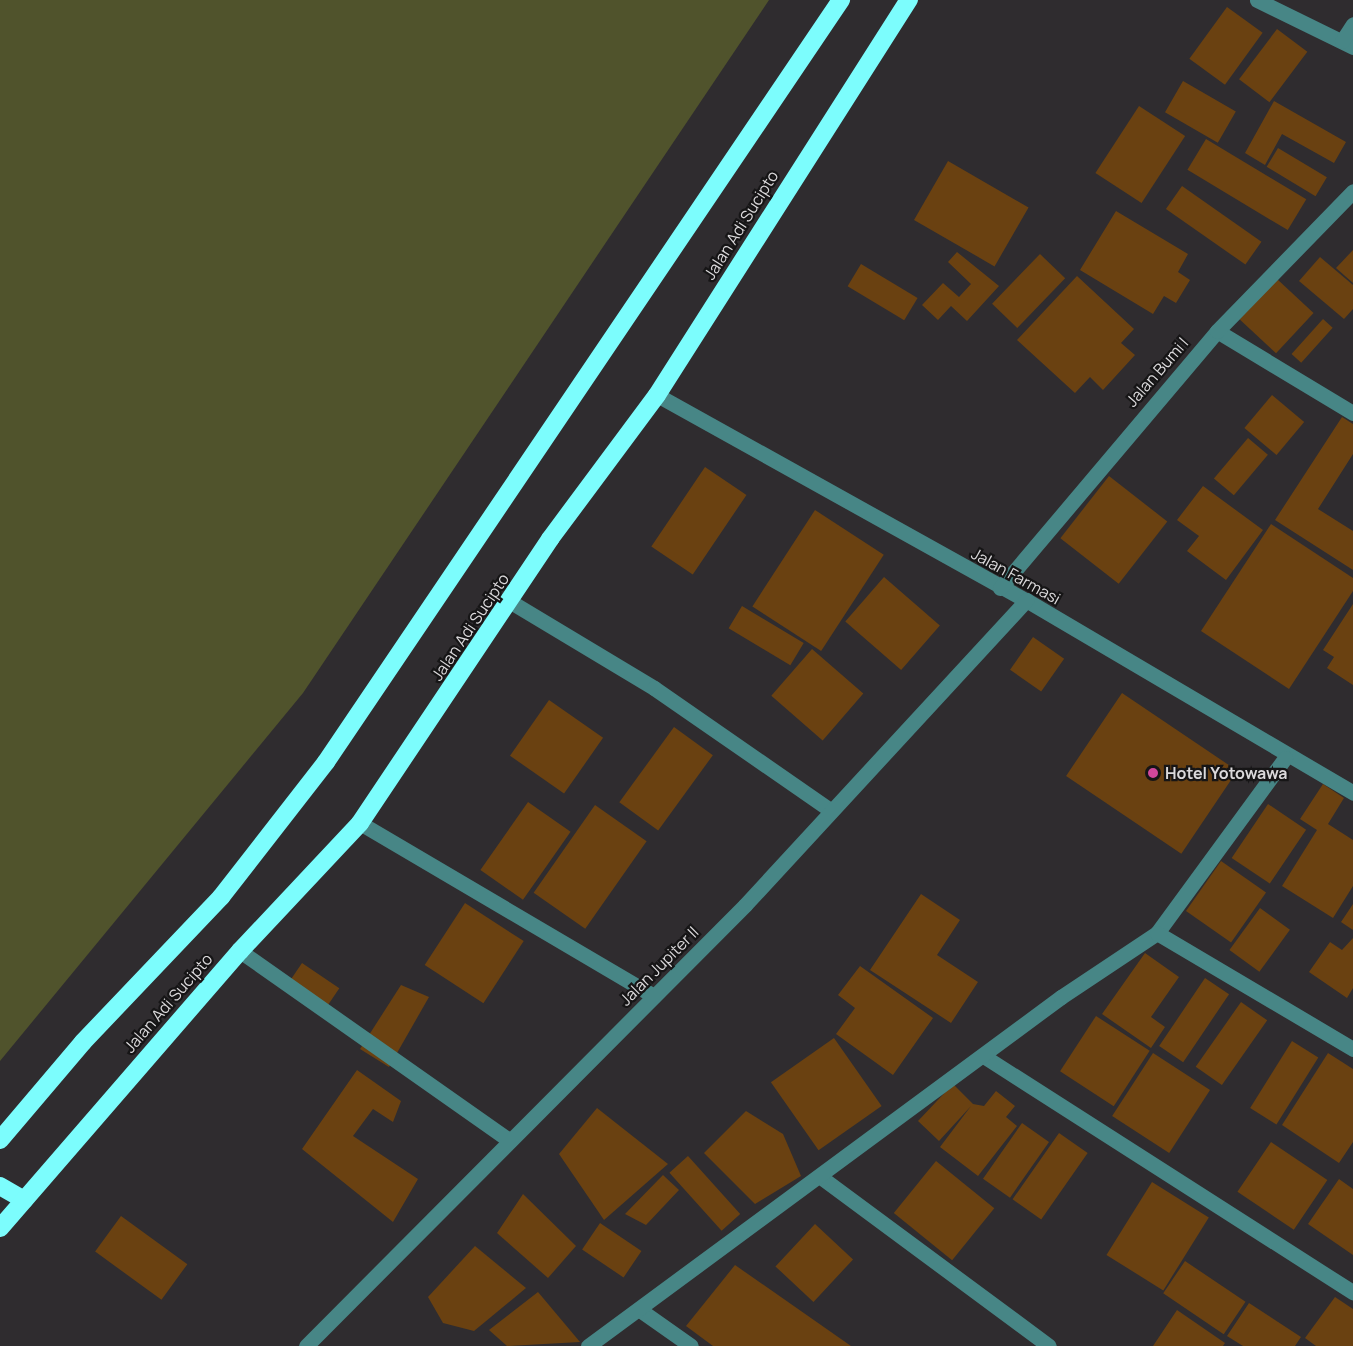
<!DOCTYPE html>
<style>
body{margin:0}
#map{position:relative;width:1353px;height:1346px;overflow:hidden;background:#2f2c2f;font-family:Manrope,sans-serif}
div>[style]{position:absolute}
.green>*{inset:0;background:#50532c}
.building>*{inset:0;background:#6a4111;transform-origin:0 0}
.minor>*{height:15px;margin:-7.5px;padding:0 7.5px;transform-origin:7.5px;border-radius:7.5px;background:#478686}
.highway>*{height:18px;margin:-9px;padding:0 9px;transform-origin:9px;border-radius:9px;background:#7cfdfd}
.dots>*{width:16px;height:16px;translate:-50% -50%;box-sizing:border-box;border:3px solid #161516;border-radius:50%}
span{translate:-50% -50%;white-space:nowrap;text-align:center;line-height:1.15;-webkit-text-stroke:4.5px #161516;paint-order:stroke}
.street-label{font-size:16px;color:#dbd9db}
.poi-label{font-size:16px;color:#dbd9db;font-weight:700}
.left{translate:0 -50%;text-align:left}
</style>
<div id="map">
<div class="green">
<i style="clip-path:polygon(0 0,769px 0,303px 693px,0 1061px)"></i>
</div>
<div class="building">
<i style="left:1227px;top:7px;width:44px;height:64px;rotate:36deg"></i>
<i style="left:1277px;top:29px;width:38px;height:63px;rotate:37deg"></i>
<i style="left:1183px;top:81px;width:61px;height:36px;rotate:30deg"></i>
<i style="clip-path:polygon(1274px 101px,1346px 142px,1334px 163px,1282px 134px,1265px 165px,1245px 153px)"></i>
<i style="left:1139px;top:106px;width:55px;height:80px;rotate:33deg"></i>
<i style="left:1206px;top:139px;width:117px;height:36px;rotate:31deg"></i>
<i style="left:1278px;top:148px;width:57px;height:22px;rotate:31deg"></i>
<i style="left:948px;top:161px;width:93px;height:68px;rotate:30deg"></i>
<i style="left:1182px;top:186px;width:97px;height:28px;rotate:35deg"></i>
<i style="clip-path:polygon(1116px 211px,1188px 254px,1178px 272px,1190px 280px,1176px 303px,1164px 296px,1153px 314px,1080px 270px)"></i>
<i style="clip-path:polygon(1353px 250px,1353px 283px,1336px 268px)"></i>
<i style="clip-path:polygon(957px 252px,999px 286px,967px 321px,951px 306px,938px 320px,922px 305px,943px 283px,959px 297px,971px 284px,948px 262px)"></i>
<i style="left:1040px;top:254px;width:35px;height:69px;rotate:44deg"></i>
<i style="clip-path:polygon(1320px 257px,1353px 285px,1353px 309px,1344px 319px,1299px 281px)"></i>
<i style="left:861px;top:264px;width:66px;height:26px;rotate:31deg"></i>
<i style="clip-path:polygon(1077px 276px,1134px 329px,1121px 343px,1135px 355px,1103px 390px,1090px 377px,1075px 393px,1017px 340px)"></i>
<i style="left:1277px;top:279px;width:50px;height:55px;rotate:43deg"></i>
<i style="left:1323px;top:319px;width:13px;height:47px;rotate:42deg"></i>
<i style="left:1272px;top:395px;width:42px;height:43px;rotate:40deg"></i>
<i style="clip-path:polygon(1342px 417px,1353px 424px,1353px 454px,1318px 509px,1353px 531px,1353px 570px,1275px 520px)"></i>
<i style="left:1248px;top:438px;width:26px;height:53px;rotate:40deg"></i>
<i style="left:705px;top:467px;width:50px;height:96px;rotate:34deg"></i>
<i style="left:1109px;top:476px;width:74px;height:79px;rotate:38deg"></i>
<i style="clip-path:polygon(1203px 486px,1263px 530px,1226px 580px,1187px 551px,1199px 536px,1177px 520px)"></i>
<i style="left:815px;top:510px;width:82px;height:115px;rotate:33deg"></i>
<i style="clip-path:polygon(1271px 524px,1353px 578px,1353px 591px,1289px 689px,1201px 631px)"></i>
<i style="left:884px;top:577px;width:74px;height:59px;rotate:41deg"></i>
<i style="clip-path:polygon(1353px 604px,1353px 685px,1327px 668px,1334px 657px,1323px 650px)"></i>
<i style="left:742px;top:606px;width:72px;height:26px;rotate:31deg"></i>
<i style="left:1033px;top:637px;width:38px;height:40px;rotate:35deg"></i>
<i style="left:812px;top:649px;width:68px;height:62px;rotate:41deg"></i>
<i style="left:1122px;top:693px;width:139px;height:100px;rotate:34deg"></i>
<i style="left:549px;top:700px;width:66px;height:68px;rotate:35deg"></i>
<i style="left:674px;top:727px;width:48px;height:93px;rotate:36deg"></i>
<i style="clip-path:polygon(1323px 784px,1344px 798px,1328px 824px,1353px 840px,1353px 886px,1333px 918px,1282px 886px,1317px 830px,1300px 819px)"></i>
<i style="left:528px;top:802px;width:52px;height:83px;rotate:35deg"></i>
<i style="left:1268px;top:804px;width:46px;height:65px;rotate:34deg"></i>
<i style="left:595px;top:805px;width:63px;height:107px;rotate:35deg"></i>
<i style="left:1221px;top:861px;width:55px;height:61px;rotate:35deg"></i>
<i style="clip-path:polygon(921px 894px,960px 920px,937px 955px,978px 982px,951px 1023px,870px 970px)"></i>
<i style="left:465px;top:903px;width:70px;height:74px;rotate:33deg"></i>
<i style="clip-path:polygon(1353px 904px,1353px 930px,1341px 922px)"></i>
<i style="left:1260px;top:908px;width:37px;height:52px;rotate:36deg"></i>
<i style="clip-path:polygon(1353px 938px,1353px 988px,1347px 998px,1309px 972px,1330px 942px,1342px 950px)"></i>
<i style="clip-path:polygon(1145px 953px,1179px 977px,1151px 1017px,1165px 1027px,1151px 1048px,1102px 1014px)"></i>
<i style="left:302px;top:963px;width:45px;height:26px;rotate:34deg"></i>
<i style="clip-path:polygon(860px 966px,933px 1018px,893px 1075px,836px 1034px,855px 1008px,838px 995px)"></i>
<i style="left:1205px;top:978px;width:29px;height:82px;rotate:34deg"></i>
<i style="clip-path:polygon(401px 985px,429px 997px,389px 1067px,360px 1049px)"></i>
<i style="left:1241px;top:1002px;width:32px;height:79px;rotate:35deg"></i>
<i style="left:1096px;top:1016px;width:64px;height:66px;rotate:33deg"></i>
<i style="left:834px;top:1038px;width:83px;height:77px;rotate:55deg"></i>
<i style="left:1292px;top:1041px;width:31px;height:79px;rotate:32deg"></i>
<i style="left:1153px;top:1053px;width:68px;height:75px;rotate:33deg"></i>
<i style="clip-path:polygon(1328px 1053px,1353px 1069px,1353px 1142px,1339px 1163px,1282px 1125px)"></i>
<i style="clip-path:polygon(357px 1070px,401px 1101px,393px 1122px,373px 1109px,353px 1136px,418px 1179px,393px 1222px,302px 1149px)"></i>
<i style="clip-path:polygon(953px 1084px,973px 1104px,984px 1106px,996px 1091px,1015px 1106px,1006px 1117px,1017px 1126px,978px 1176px,940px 1147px,971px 1106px,939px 1141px,918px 1121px)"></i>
<i style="clip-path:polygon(597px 1108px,668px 1164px,604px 1220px,559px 1154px)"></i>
<i style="clip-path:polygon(746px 1111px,783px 1134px,801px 1176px,755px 1204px,704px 1153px)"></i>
<i style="left:1022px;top:1123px;width:33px;height:68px;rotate:35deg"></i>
<i style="left:1059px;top:1133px;width:35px;height:81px;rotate:35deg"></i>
<i style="left:1271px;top:1142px;width:68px;height:60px;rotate:34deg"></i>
<i style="left:688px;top:1156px;width:78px;height:25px;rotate:48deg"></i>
<i style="left:936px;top:1161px;width:75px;height:67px;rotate:39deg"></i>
<i style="clip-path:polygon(663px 1175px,679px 1190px,646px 1225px,625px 1214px)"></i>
<i style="clip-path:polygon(1339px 1179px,1353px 1189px,1353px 1255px,1308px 1224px)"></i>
<i style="left:1152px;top:1182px;width:67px;height:86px;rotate:32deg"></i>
<i style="clip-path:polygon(523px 1194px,576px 1246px,548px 1278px,497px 1233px)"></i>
<i style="left:121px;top:1216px;width:82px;height:44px;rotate:36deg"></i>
<i style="left:600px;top:1223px;width:50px;height:32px;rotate:34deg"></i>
<i style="left:815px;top:1224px;width:52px;height:58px;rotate:43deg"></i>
<i style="clip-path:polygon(475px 1246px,526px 1288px,474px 1331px,443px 1323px,428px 1297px)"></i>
<i style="left:1185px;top:1261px;width:73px;height:39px;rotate:34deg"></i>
<i style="clip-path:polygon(735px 1265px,851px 1346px,713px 1346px,686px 1326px)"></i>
<i style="clip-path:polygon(538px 1292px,580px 1342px,507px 1346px,489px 1330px)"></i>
<i style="clip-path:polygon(1335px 1297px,1353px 1309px,1353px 1346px,1316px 1346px,1305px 1338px)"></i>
<i style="clip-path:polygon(1249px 1303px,1301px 1337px,1295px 1346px,1243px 1346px,1227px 1336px)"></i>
<i style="clip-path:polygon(1177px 1310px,1225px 1343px,1223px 1346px,1153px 1346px)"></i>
</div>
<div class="minor">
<i style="left:1257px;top:0;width:107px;rotate:26.1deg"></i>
<i style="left:1342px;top:41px;width:20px;rotate:-57deg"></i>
<i style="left:1217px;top:331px;width:159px;rotate:31.1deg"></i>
<i style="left:657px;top:395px;width:422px;rotate:29.1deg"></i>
<i style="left:1026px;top:600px;width:380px;rotate:30.5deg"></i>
<i style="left:1000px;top:588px;width:336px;rotate:-49.8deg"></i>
<i style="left:1217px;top:331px;width:195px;rotate:-45.8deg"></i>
<i style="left:511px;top:602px;width:167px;rotate:31deg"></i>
<i style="left:654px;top:688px;width:214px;rotate:34.7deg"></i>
<i style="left:360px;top:823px;width:341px;rotate:30.5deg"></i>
<i style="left:1157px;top:933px;width:217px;rotate:-53.8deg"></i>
<i style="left:240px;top:951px;width:330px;rotate:35.1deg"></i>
<i style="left:985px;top:1057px;width:437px;rotate:32.6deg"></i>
<i style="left:822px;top:1178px;width:282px;rotate:36.5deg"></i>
<i style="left:640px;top:1310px;width:62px;rotate:35.2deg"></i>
<i style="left:306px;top:1346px;width:622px;rotate:-45.13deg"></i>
<i style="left:745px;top:905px;width:415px;rotate:-47.3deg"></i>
<i style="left:588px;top:1346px;width:588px;rotate:-36.42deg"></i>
<i style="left:1061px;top:997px;width:115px;rotate:-33.7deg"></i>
<i style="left:1157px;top:933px;width:228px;rotate:30.6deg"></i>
</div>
<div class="highway">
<i style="left:0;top:1140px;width:128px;rotate:-49.7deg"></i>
<i style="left:83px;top:1042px;width:200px;rotate:-46.4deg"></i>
<i style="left:221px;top:897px;width:171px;rotate:-52.1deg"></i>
<i style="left:326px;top:762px;width:920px;rotate:-55.95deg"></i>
<i style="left:0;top:1186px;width:28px;rotate:30deg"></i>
<i style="left:0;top:1228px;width:367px;rotate:-49.1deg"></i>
<i style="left:240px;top:951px;width:175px;rotate:-46.8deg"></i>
<i style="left:360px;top:823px;width:342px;rotate:-56.2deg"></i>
<i style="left:550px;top:539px;width:179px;rotate:-53.4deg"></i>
<i style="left:657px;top:395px;width:469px;rotate:-57.5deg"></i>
</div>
<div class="dots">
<i style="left:1153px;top:773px;background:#d1479c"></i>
</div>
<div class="street-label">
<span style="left:741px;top:225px;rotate:-58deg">Jalan Adi Sucipto</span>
<span style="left:1157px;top:372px;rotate:-49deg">Jalan Bumi I</span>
<span style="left:1016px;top:576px;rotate:29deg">Jalan Farmasi</span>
<span style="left:470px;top:627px;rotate:-56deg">Jalan Adi Sucipto</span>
<span style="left:659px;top:966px;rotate:-45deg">Jalan Jupiter II</span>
<span style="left:168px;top:1003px;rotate:-49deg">Jalan Adi Sucipto</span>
</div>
<div class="poi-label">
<span class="left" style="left:1165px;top:773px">Hotel Yotowawa</span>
</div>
</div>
